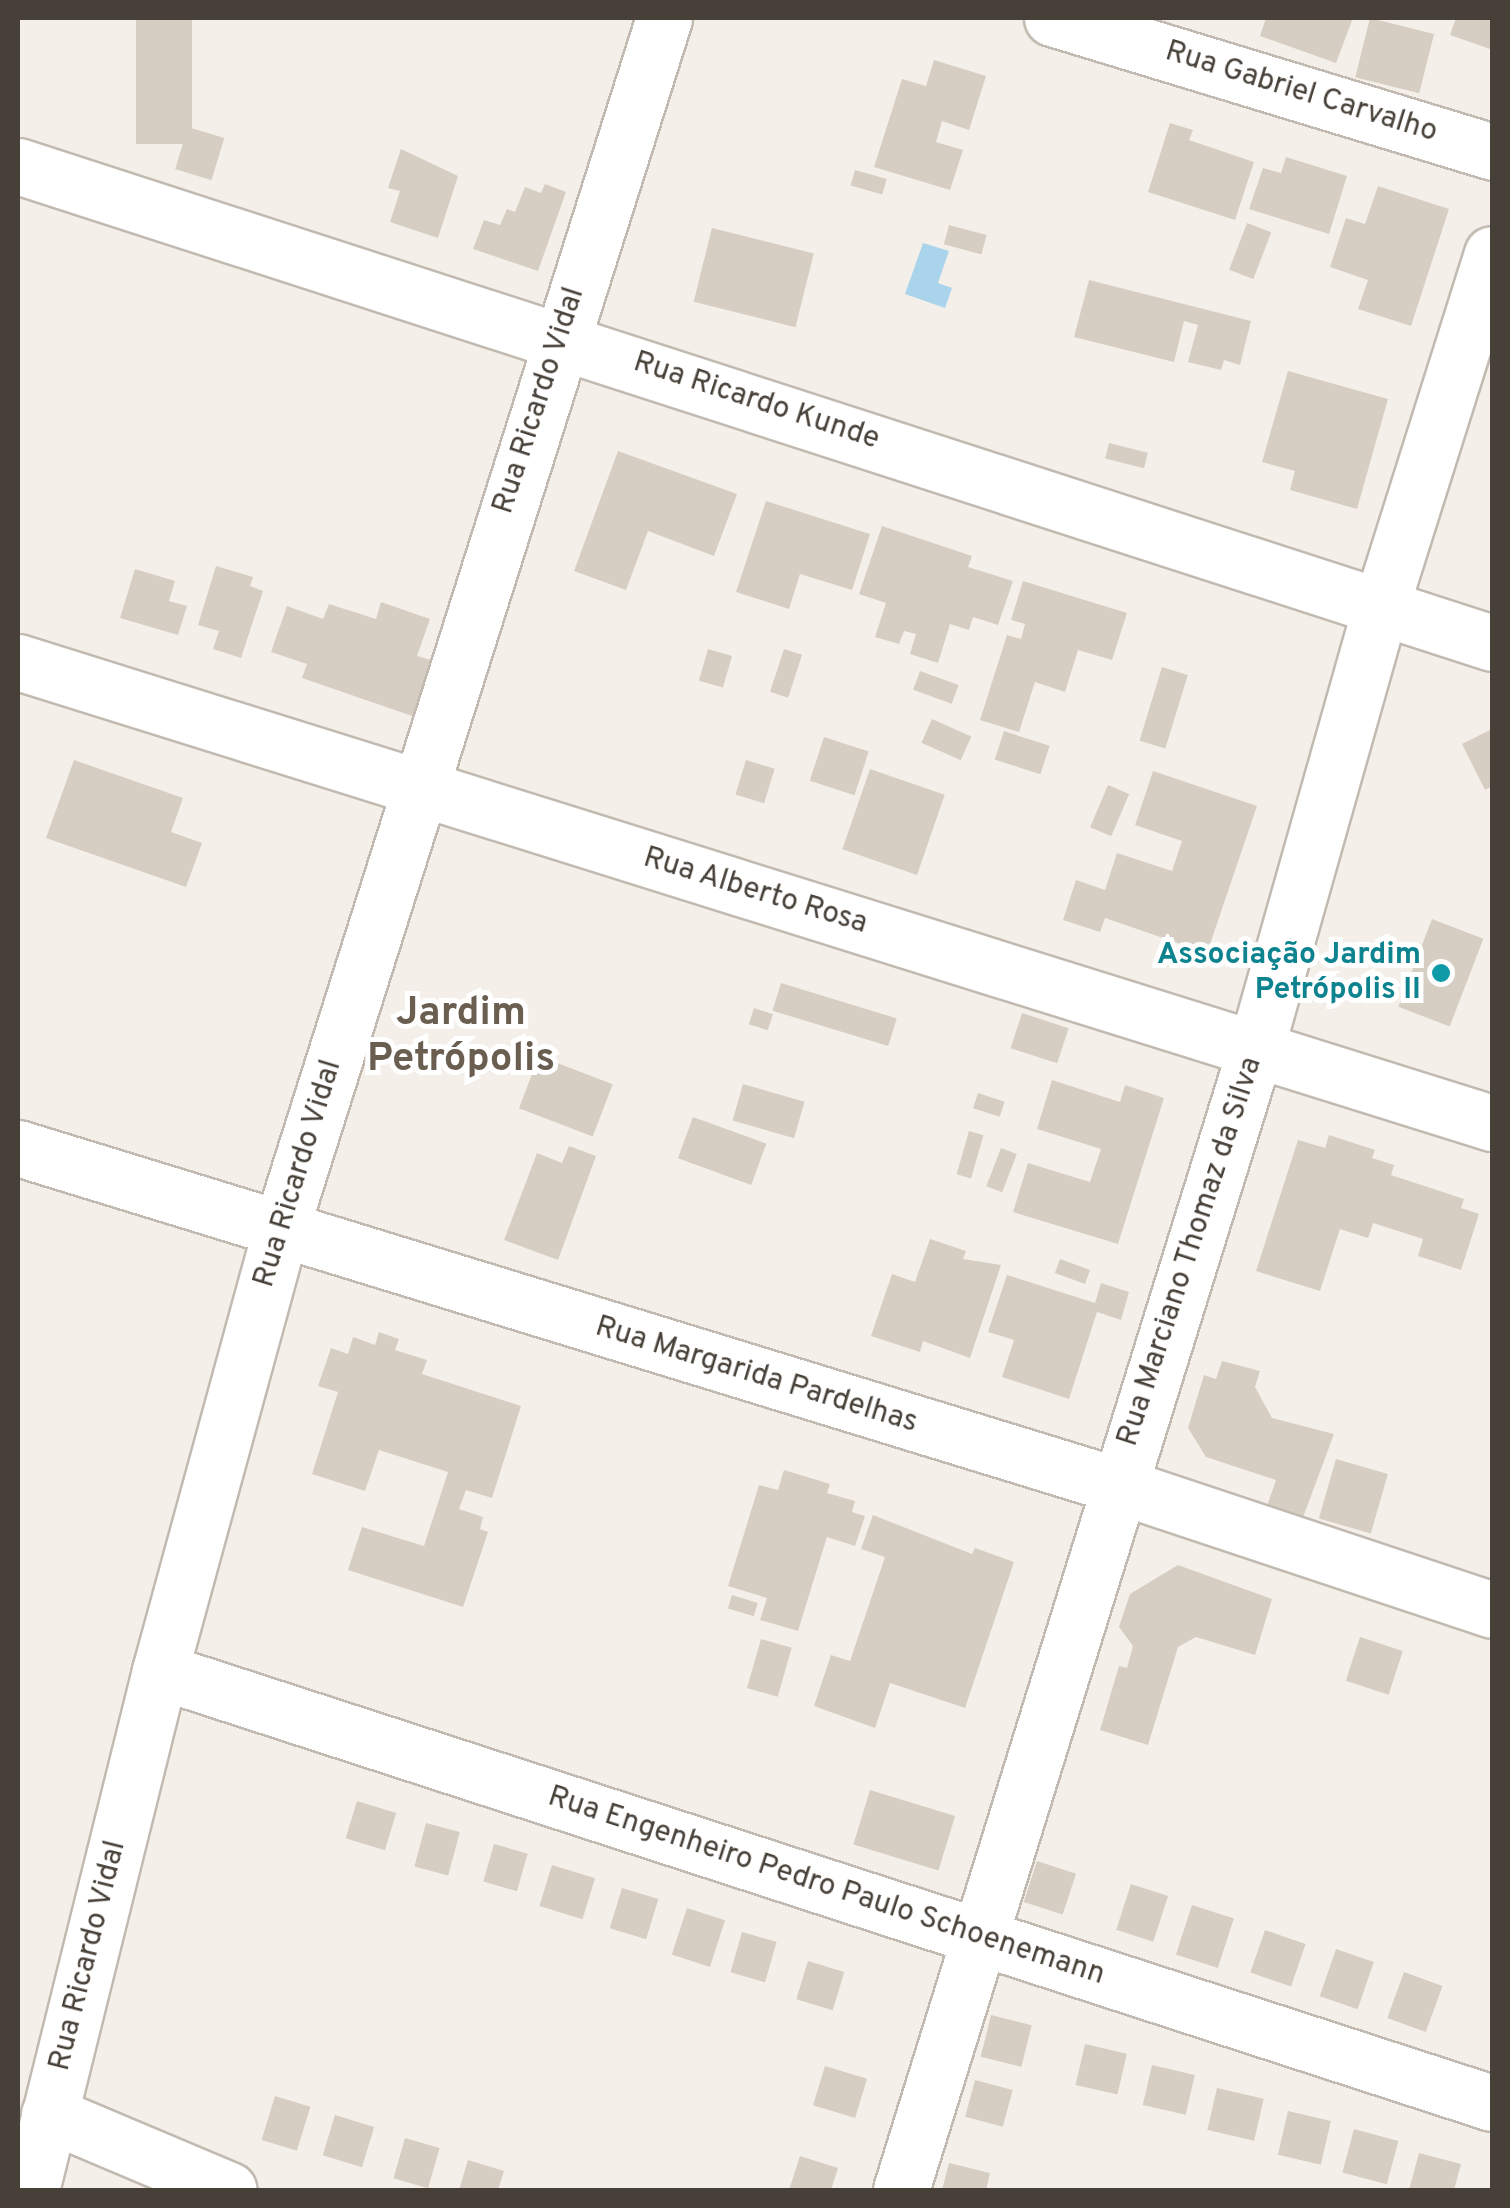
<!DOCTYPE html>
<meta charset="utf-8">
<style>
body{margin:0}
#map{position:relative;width:1510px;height:2208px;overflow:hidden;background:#f4f0e9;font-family:Overpass,sans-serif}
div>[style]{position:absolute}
.water>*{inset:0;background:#aad4ec}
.building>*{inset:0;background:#d7cec3;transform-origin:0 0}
.roads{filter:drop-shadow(2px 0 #c2bab0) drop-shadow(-2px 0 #c2bab0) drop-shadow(0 2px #c2bab0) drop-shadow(0 -2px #c2bab0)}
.minor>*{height:55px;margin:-27.5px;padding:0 27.5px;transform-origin:27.5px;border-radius:27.5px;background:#fff}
.dots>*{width:28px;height:28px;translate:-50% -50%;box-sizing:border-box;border:5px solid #fff;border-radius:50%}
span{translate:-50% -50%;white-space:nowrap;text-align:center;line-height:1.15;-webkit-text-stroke:10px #fff;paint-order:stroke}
.street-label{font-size:30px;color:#474038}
.culture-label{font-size:30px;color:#0d838f;font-weight:700}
.right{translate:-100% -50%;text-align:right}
.district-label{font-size:40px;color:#695e50;font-weight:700}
.frame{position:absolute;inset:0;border:20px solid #474038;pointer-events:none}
</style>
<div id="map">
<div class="water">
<i style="clip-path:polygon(923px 243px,949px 251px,938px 283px,952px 288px,945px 308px,905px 294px)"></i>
</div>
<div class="building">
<i style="left:136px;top:18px;width:56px;height:126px"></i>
<i style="clip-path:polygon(1266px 18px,1353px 18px,1336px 63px,1260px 36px)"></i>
<i style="left:1370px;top:18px;width:66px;height:61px;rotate:14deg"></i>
<i style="clip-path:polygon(1456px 18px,1492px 18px,1490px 49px,1450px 35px)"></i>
<i style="clip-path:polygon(934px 60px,986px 76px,969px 130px,942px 121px,936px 142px,963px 150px,950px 190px,874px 167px,902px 79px,926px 86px)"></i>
<i style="clip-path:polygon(1170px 123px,1193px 130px,1189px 140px,1254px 162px,1235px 220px,1148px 192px)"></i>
<i style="left:188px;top:127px;width:38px;height:44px;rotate:17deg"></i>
<i style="clip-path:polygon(401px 149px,458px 176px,438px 238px,390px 222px,400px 191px,388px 188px)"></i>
<i style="clip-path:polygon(1286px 157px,1347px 176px,1329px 234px,1249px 209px,1263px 168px,1281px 173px)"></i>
<i style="left:855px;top:170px;width:33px;height:16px;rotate:16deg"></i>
<i style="clip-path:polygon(545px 184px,566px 192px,538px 271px,473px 249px,484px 220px,500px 225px,507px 209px,515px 212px,525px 187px,541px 193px)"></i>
<i style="clip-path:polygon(1378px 186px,1449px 209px,1411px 326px,1358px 309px,1368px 280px,1330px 267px,1346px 218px,1365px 224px)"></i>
<i style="left:1247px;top:223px;width:26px;height:50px;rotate:21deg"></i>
<i style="left:949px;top:225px;width:39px;height:20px;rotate:15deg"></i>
<i style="left:712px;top:228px;width:105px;height:76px;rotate:14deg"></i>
<i style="clip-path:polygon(1089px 280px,1251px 321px,1240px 365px,1224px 360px,1221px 370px,1188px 362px,1198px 325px,1184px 321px,1174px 362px,1074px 337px)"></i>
<i style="clip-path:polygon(1288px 371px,1388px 399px,1357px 509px,1290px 490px,1295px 471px,1262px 462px)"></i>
<i style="left:1109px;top:443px;width:40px;height:16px;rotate:14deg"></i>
<i style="clip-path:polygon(618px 451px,737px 494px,714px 556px,648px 531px,626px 590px,574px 571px)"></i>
<i style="clip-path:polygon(766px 501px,870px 534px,852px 590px,800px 574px,789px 609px,736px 592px)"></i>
<i style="clip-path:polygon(882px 526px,972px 556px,968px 567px,1013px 581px,998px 625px,973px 617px,969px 630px,950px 624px,938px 663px,910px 654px,916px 634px,904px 631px,899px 644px,875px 637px,886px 603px,859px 594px)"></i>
<i style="clip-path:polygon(216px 566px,253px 577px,250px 586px,263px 591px,241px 658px,213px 649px,219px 631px,198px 625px)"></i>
<i style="clip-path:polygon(135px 569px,175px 581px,169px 601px,187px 606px,178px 635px,120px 618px)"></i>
<i style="clip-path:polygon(1023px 581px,1127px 613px,1112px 660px,1078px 650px,1065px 692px,1035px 682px,1019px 732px,980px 720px,1007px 635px,1021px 639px,1025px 624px,1011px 620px)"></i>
<i style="clip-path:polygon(381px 602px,430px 619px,417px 656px,437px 662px,418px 718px,302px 678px,307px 664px,271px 652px,287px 606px,323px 619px,329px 604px,376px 619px)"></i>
<i style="left:708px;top:649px;width:25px;height:33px;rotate:16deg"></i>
<i style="left:784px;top:649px;width:19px;height:45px;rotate:18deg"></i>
<i style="left:1162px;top:667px;width:27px;height:77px;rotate:17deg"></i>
<i style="left:920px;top:671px;width:41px;height:20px;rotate:20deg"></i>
<i style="left:932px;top:719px;width:43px;height:26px;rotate:24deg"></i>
<i style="clip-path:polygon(1492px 729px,1492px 786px,1485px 790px,1462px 744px)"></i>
<i style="left:1004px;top:731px;width:48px;height:30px;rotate:18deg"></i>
<i style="left:824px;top:737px;width:47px;height:46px;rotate:18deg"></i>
<i style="clip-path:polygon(74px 760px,183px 798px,171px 832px,202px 843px,186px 887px,46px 838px)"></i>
<i style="left:746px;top:760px;width:30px;height:36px;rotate:17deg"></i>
<i style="left:870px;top:769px;width:79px;height:85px;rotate:19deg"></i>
<i style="clip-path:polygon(1153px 771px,1257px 806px,1207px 953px,1105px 918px,1100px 932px,1063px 920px,1076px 880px,1105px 890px,1117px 853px,1172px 871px,1182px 841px,1135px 825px)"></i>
<i style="left:1108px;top:785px;width:23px;height:46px;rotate:23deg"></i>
<i style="left:1432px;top:919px;width:55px;height:94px;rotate:21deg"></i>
<i style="left:781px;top:983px;width:121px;height:29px;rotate:17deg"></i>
<i style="left:754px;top:1008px;width:20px;height:17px;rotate:18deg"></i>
<i style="left:1022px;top:1013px;width:49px;height:37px;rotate:18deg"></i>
<i style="left:539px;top:1056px;width:79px;height:56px;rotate:21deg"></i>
<i style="clip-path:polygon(1052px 1080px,1120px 1102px,1125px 1085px,1164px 1098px,1118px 1244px,1013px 1212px,1028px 1163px,1090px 1182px,1101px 1149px,1037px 1129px)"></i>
<i style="left:743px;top:1084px;width:64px;height:38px;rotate:16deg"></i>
<i style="left:978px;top:1093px;width:28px;height:16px;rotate:18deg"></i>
<i style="left:693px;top:1117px;width:78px;height:44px;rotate:20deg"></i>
<i style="left:969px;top:1131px;width:15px;height:45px;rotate:16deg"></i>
<i style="clip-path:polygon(1329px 1135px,1375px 1150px,1372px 1158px,1394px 1165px,1391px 1175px,1464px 1199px,1461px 1208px,1479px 1214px,1461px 1270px,1418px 1256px,1423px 1239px,1373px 1223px,1368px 1238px,1340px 1229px,1320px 1291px,1256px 1271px,1298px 1140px,1325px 1148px)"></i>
<i style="clip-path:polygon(569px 1146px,596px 1156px,558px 1260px,504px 1240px,537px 1153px,562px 1163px)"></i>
<i style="left:1001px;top:1148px;width:17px;height:41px;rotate:21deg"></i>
<i style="clip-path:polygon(930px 1239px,966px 1251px,963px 1259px,1001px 1265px,970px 1358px,923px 1341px,920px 1352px,871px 1336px,892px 1274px,915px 1282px)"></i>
<i style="left:1060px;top:1259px;width:32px;height:15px;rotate:20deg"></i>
<i style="clip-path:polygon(1007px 1275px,1095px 1303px,1101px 1283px,1129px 1292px,1121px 1320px,1097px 1312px,1069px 1399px,1002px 1377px,1014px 1340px,988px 1332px)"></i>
<i style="clip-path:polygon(379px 1332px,399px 1339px,395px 1350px,427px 1360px,422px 1374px,521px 1406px,492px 1498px,466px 1490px,459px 1509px,483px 1517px,480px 1529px,488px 1532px,463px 1607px,348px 1570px,362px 1527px,424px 1546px,448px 1472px,379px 1450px,365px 1491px,312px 1474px,338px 1392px,318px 1386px,331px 1348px,348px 1354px,353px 1337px,375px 1345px)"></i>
<i style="clip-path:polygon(1222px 1361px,1260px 1371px,1255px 1387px,1272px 1418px,1334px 1434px,1302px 1520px,1266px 1509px,1276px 1480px,1206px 1457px,1188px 1428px,1204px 1375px,1216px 1379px)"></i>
<i style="left:1336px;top:1459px;width:54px;height:62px;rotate:16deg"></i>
<i style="clip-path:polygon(784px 1470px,830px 1484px,827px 1493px,855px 1501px,852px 1512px,865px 1516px,855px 1546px,827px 1537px,798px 1631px,760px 1620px,767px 1598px,728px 1586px,759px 1485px,778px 1490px)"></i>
<i style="clip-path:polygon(873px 1515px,972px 1554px,975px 1548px,1014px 1562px,965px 1708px,890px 1683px,875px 1728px,814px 1706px,831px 1655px,850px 1661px,885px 1557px,861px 1549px)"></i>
<i style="clip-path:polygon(1178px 1565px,1272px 1599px,1255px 1655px,1196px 1637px,1178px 1647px,1148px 1745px,1100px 1730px,1119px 1666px,1127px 1668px,1133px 1646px,1119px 1627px,1130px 1594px)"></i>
<i style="left:732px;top:1595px;width:27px;height:14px;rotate:17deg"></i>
<i style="left:1360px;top:1637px;width:45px;height:46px;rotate:18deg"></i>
<i style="left:761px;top:1639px;width:32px;height:51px;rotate:16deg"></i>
<i style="left:870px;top:1790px;width:89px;height:57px;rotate:17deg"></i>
<i style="left:357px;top:1801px;width:41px;height:39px;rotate:17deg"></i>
<i style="left:426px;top:1823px;width:35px;height:45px;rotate:15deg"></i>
<i style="left:494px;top:1844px;width:35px;height:39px;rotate:16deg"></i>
<i style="left:1037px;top:1861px;width:41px;height:43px;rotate:18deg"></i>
<i style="left:552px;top:1865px;width:45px;height:43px;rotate:17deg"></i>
<i style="left:1131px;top:1884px;width:39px;height:48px;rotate:18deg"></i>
<i style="left:622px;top:1888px;width:38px;height:42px;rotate:17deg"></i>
<i style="left:1192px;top:1905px;width:44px;height:52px;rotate:18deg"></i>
<i style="left:687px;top:1908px;width:40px;height:49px;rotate:18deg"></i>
<i style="left:1265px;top:1930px;width:43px;height:45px;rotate:19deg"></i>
<i style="left:742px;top:1932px;width:36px;height:42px;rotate:16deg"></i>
<i style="left:1336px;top:1949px;width:40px;height:50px;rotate:19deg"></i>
<i style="left:808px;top:1961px;width:38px;height:40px;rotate:17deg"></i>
<i style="left:1404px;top:1972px;width:41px;height:49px;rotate:20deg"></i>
<i style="left:991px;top:2015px;width:42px;height:43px;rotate:14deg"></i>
<i style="left:1085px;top:2044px;width:43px;height:42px;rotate:13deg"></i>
<i style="left:1152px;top:2065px;width:44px;height:41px;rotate:13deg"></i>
<i style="left:825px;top:2066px;width:44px;height:41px;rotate:17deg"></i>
<i style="left:975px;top:2080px;width:39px;height:38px;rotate:15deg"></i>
<i style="left:1217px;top:2088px;width:48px;height:43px;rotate:13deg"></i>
<i style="left:275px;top:2096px;width:37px;height:46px;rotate:17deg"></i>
<i style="left:1288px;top:2111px;width:44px;height:45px;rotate:13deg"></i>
<i style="left:335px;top:2115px;width:41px;height:42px;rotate:17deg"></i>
<i style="left:1354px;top:2129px;width:46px;height:45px;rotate:15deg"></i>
<i style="left:405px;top:2138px;width:36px;height:42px;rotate:16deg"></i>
<i style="clip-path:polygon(1419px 2153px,1461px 2164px,1454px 2190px,1409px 2190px)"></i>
<i style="clip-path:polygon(800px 2156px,838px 2168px,831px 2190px,789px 2190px)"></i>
<i style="clip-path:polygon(468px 2160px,504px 2171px,498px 2190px,459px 2190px)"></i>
<i style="clip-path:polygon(949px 2163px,990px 2173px,986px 2190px,942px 2190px)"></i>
</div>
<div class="roads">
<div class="minor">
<i style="left:1052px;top:18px;width:460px;rotate:16.9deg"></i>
<i style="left:18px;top:166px;width:1549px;rotate:17.93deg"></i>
<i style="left:18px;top:662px;width:1544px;rotate:17.37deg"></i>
<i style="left:18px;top:1148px;width:1150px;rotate:17.05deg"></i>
<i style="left:1117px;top:1485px;width:395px;rotate:18.4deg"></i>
<i style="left:160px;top:1671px;width:1400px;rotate:17.97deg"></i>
<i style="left:49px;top:2114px;width:195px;rotate:22.9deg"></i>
<i style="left:31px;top:2190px;width:535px;rotate:-76.04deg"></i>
<i style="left:160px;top:1671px;width:456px;rotate:-74.7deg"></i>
<i style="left:280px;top:1231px;width:1272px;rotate:-72.43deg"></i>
<i style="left:901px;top:2190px;width:1200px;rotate:-72.74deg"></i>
<i style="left:1257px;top:1044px;width:452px;rotate:-74.2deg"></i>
<i style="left:1380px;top:609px;width:372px;rotate:-72.5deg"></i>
</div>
</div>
<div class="dots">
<i style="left:1441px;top:973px;background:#0f9aa8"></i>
</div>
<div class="street-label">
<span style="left:1301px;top:93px;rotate:17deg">Rua Gabriel Carvalho</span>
<span style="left:540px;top:401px;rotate:-72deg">Rua Ricardo Vidal</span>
<span style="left:756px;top:402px;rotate:18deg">Rua Ricardo Kunde</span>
<span style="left:755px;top:892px;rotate:17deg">Rua Alberto Rosa</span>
<span style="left:299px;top:1174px;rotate:-73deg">Rua Ricardo Vidal</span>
<span style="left:1191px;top:1252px;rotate:-72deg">Rua Marciano Thomaz da Silva</span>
<span style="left:756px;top:1376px;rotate:17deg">Rua Margarida Pardelhas</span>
<span style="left:826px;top:1887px;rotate:18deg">Rua Engenheiro Pedro Paulo Schoenemann</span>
<span style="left:89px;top:1956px;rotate:-76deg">Rua Ricardo Vidal</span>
</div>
<div class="culture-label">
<span class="right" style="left:1421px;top:973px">Associação Jardim<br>Petrópolis II</span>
</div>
<div class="district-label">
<span style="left:461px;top:1037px">Jardim<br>Petrópolis</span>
</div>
<div class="frame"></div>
</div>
